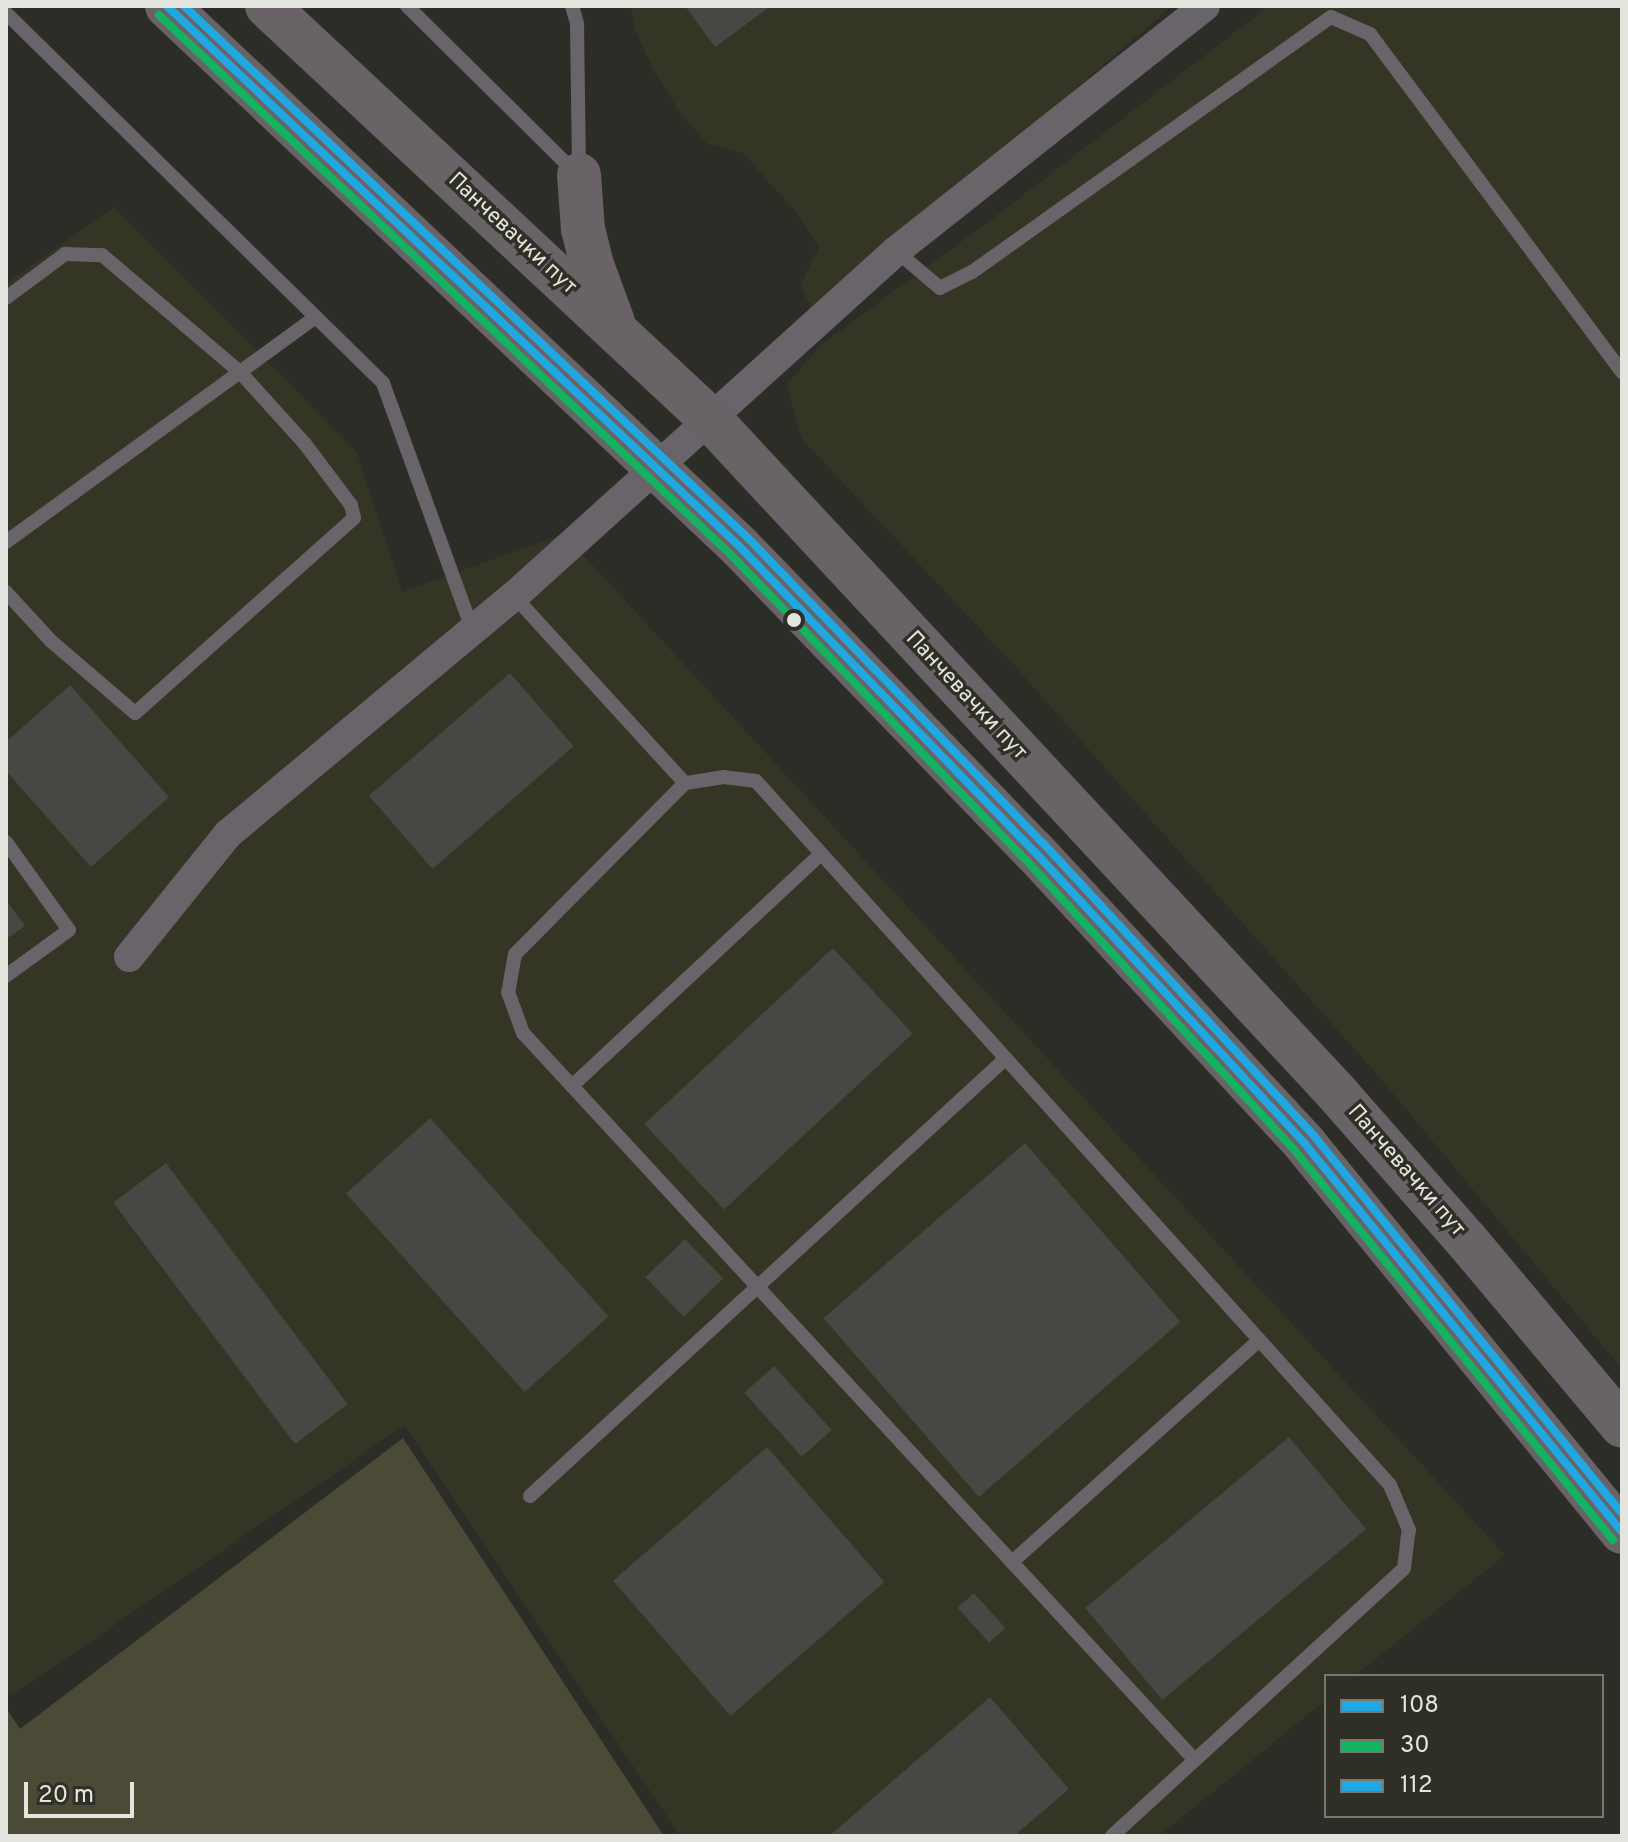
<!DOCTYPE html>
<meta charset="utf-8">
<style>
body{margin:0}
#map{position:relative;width:1628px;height:1842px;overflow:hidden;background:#2d2d27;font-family:Overpass,sans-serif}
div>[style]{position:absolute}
.built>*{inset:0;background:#343525}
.green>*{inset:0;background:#4a4a37}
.building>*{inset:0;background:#474743;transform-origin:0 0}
.lane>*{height:14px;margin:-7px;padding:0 7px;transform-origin:7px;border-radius:7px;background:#69636a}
.street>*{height:30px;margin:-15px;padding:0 15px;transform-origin:15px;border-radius:15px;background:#69636a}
.primary>*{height:44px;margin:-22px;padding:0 22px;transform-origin:22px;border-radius:22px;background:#696368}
.bus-1>*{height:8px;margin:-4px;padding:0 4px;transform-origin:4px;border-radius:4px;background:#20a8e3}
.bus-2>*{height:8px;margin:-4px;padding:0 4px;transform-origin:4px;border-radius:4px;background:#13b361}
.bus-3>*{height:8px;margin:-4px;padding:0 4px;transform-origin:4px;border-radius:4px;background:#20a8e3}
.dots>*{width:22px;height:22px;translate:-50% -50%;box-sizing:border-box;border:4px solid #2f2f25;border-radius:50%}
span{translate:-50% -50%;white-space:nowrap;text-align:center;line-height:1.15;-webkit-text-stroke:7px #2f2f25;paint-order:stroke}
.street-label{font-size:22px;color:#e4e5de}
.frame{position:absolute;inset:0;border:8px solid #e4e5de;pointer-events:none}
.legend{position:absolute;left:1324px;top:1674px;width:280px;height:144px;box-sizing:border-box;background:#2f2f25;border:2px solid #77786f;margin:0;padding:10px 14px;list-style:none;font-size:24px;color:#e4e5de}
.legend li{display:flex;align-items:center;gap:16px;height:40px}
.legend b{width:40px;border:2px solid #77786f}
.scale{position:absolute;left:24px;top:1782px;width:110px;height:36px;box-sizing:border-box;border:4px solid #e4e5de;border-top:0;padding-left:10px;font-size:24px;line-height:28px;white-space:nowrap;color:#e4e5de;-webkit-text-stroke:6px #2f2f25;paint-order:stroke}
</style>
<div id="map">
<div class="built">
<i style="clip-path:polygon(631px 6px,1172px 6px,846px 285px,812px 309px,800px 286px,819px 247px,795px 211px,743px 153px,707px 144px,681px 114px,655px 73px,635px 30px)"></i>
<i style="clip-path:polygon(1269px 6px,1622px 6px,1622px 1369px,1380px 1078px,1012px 663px,801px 438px,787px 384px,821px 345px,988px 222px)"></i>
<i style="clip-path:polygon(114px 207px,357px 452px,402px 592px,564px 534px,1505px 1555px,1355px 1676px,1326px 1676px,1326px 1700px,1159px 1836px,680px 1836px,405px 1425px,10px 1697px,6px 1689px,6px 284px)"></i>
</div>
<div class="green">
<i style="clip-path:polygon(403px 1438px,664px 1836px,6px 1836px,6px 1708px,20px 1729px)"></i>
</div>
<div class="building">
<i style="clip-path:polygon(685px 6px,771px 6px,715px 47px)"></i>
<i style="left:510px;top:673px;width:97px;height:187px;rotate:49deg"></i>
<i style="clip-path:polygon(70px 685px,169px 797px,91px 867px,6px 771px,6px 742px)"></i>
<i style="clip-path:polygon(6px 900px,25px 926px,6px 939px)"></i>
<i style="left:833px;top:948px;width:117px;height:258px;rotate:47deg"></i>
<i style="left:430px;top:1118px;width:267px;height:113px;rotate:48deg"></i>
<i style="left:1025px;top:1143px;width:237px;height:267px;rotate:49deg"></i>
<i style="left:166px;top:1163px;width:302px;height:66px;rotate:53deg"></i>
<i style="left:685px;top:1239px;width:55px;height:55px;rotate:46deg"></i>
<i style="left:774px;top:1366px;width:86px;height:40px;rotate:48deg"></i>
<i style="left:1289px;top:1437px;width:120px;height:266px;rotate:50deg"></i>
<i style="left:767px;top:1447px;width:179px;height:204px;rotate:49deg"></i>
<i style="left:974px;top:1593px;width:47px;height:22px;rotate:48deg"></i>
<i style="clip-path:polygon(990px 1697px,1069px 1789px,1014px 1836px,829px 1836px)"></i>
</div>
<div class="lane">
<i style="left:407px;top:6px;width:236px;rotate:44.7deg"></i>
<i style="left:572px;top:6px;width:19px;rotate:74deg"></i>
<i style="left:577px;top:24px;width:146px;rotate:89.2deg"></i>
<i style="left:6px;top:13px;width:528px;rotate:44.46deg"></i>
<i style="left:383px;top:383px;width:262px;rotate:70.1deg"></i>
<i style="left:896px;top:251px;width:57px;rotate:40.1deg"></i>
<i style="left:940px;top:288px;width:36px;rotate:-27deg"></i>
<i style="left:972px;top:272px;width:440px;rotate:-35.4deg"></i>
<i style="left:1331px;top:17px;width:43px;rotate:23.6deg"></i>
<i style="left:1370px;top:34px;width:422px;rotate:53.3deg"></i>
<i style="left:6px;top:298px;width:74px;rotate:-36.7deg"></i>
<i style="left:65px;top:254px;width:37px;rotate:2deg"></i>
<i style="left:102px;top:255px;width:181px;rotate:40.3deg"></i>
<i style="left:240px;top:372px;width:97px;rotate:47.9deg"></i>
<i style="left:305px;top:444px;width:76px;rotate:53deg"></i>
<i style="left:351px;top:505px;width:13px;rotate:77deg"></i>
<i style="left:354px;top:518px;width:293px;rotate:138.3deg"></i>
<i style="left:135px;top:713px;width:111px;rotate:-139.4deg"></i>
<i style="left:51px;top:641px;width:67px;rotate:-132.6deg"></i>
<i style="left:6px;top:542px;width:383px;rotate:-36deg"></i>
<i style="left:514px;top:596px;width:253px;rotate:47.6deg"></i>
<i style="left:6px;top:842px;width:108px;rotate:54.4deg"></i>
<i style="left:69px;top:930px;width:78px;rotate:143.9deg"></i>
<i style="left:572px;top:1086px;width:340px;rotate:-43deg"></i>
<i style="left:530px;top:1496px;width:645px;rotate:-42.61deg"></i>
<i style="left:1012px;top:1562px;width:332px;rotate:-41.9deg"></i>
<i style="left:1112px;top:1836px;width:396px;rotate:-42.5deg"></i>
<i style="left:1404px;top:1568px;width:38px;rotate:-83deg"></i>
<i style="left:1409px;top:1530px;width:49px;rotate:-112.9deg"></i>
<i style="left:1390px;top:1485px;width:947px;rotate:-132.01deg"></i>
<i style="left:756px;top:781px;width:32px;rotate:-173deg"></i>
<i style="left:724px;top:777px;width:39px;rotate:171deg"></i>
<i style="left:685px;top:783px;width:241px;rotate:134.8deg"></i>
<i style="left:515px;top:954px;width:39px;rotate:100deg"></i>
<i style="left:508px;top:992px;width:44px;rotate:69.9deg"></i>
<i style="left:523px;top:1033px;width:987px;rotate:47.26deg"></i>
</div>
<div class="street">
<i style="left:129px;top:957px;width:158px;rotate:-51.2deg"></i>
<i style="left:228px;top:834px;width:372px;rotate:-39.8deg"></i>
<i style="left:514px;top:596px;width:515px;rotate:-42.09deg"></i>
<i style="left:896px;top:251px;width:394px;rotate:-38.4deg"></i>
</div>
<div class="primary">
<i style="left:167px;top:6px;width:788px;rotate:43.35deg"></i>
<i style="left:740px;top:547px;width:423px;rotate:46deg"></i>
<i style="left:1034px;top:851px;width:399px;rotate:47.2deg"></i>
<i style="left:1305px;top:1144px;width:501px;rotate:50.75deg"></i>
<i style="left:267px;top:6px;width:604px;rotate:42.99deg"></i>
<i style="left:709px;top:418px;width:921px;rotate:47.07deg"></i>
<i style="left:1336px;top:1092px;width:198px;rotate:48.7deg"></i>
<i style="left:1467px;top:1241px;width:241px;rotate:50deg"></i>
<i style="left:579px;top:175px;width:54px;rotate:85.8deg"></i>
<i style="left:583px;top:229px;width:37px;rotate:76deg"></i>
<i style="left:592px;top:265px;width:61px;rotate:69.8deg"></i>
</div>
<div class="bus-1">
<i style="left:167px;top:6px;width:788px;rotate:43.35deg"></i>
<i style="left:740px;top:547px;width:423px;rotate:46deg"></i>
<i style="left:1034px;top:851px;width:399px;rotate:47.2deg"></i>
<i style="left:1305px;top:1144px;width:501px;rotate:50.75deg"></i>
</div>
<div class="bus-2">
<i style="left:159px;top:15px;width:788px;rotate:43.35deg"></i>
<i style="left:732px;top:556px;width:421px;rotate:46deg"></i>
<i style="left:1025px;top:859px;width:399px;rotate:47.2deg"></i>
<i style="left:1296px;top:1152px;width:501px;rotate:50.75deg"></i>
</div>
<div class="bus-3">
<i style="left:184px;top:6px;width:775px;rotate:43.33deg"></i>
<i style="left:748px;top:538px;width:424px;rotate:46deg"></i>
<i style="left:1043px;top:843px;width:399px;rotate:47.2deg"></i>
<i style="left:1314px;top:1136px;width:487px;rotate:50.8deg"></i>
</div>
<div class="dots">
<i style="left:794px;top:620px;background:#e4e5de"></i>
</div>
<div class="street-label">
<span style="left:512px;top:234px;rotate:43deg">Панчевачки пут</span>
<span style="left:966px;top:696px;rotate:47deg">Панчевачки пут</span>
<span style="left:1406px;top:1171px;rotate:49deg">Панчевачки пут</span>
</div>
<div class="frame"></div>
<ul class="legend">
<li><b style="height:10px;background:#20a8e3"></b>108</li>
<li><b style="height:10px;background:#13b361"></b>30</li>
<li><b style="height:10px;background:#20a8e3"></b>112</li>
</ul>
<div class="scale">20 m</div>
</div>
